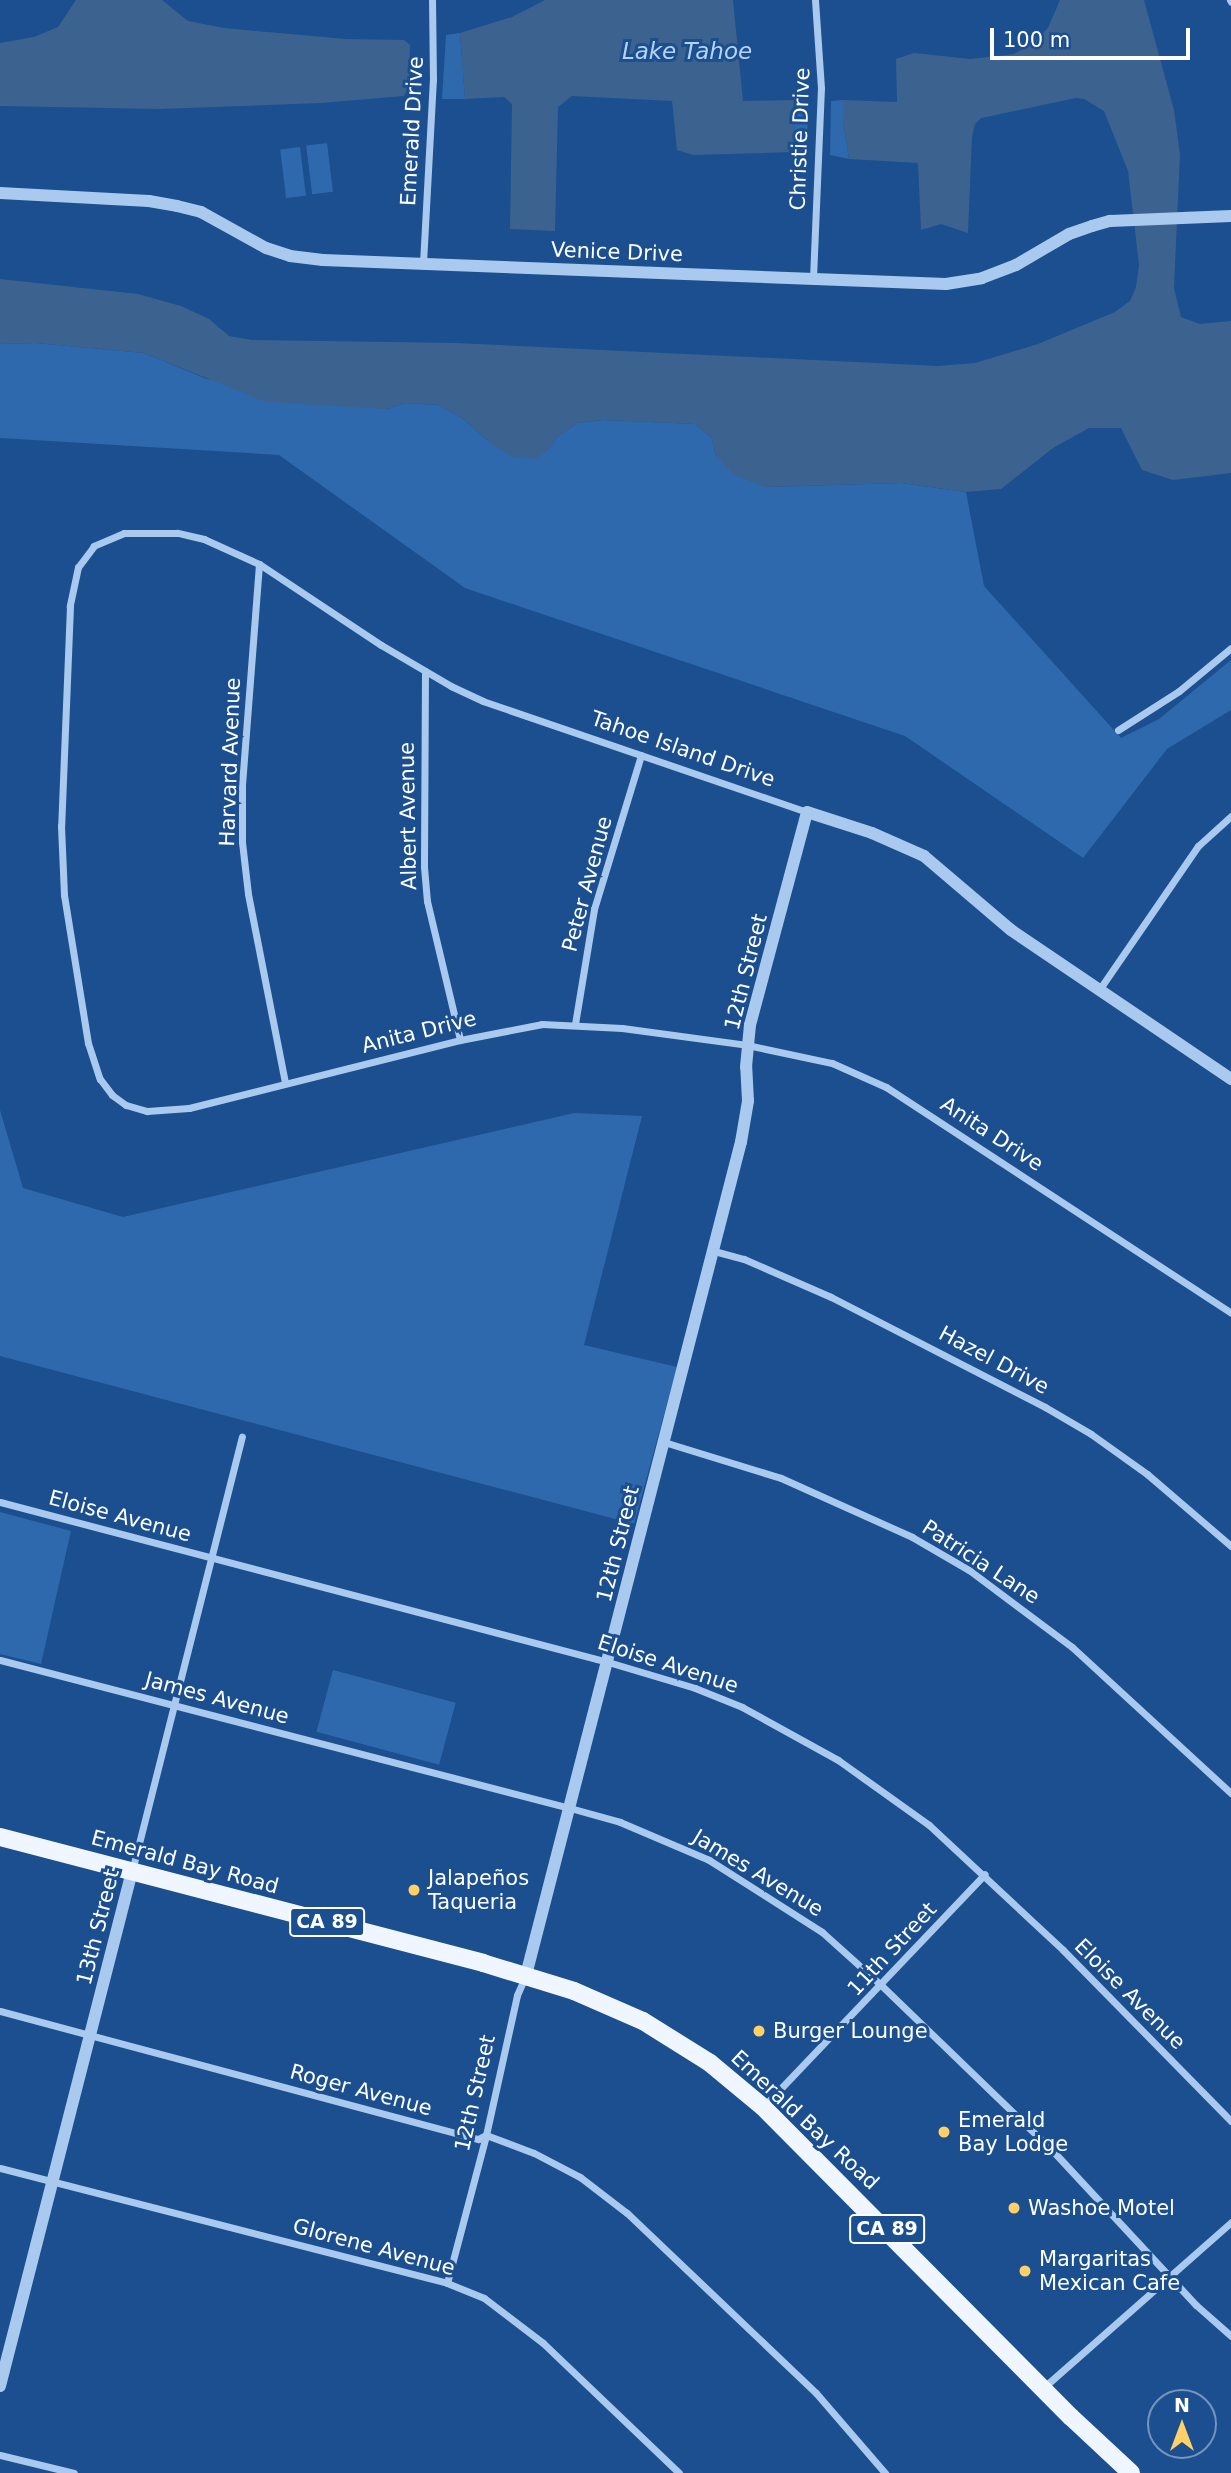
<!DOCTYPE html>
<meta charset="utf-8">
<style>
body{margin:0}
#map{position:relative;width:1231px;height:2473px;overflow:hidden;background:#1b4f8f;font-family:"DejaVu Sans",sans-serif}
div>[style]{position:absolute}
.green>*{inset:0;background:#2e69ad;transform-origin:0 0}
.water>*{inset:0;background:#3c6290}
.minor>*{height:7px;margin:-3.5px;padding:0 3.5px;transform-origin:3.5px;border-radius:3.5px;background:#a9c9ee}
.tertiary>*{height:12px;margin:-6px;padding:0 6px;transform-origin:6px;border-radius:6px;background:#a9c9ee}
.primary>*{height:18px;margin:-9px;padding:0 9px;transform-origin:9px;border-radius:9px;background:#f0f6ff}
.dots>*{width:19px;height:19px;translate:-50% -50%;box-sizing:border-box;border:4px solid #1b4f8f;border-radius:50%}
span{translate:-50% -50%;white-space:nowrap;text-align:center;line-height:1.15;-webkit-text-stroke:6px #1b4f8f;paint-order:stroke}
.shield-label span{padding:2px 5px;background:#1b4f8f;border:2px solid;border-radius:5px;-webkit-text-stroke-width:0}
.shield-label{font-size:19px;color:#fff;font-weight:700}
.street-label{font-size:21px;color:#fff}
.poi-label{font-size:21px;color:#fff}
.left{translate:0 -50%;text-align:left}
.water-label{font-size:23px;color:#b5d3f5;font-style:italic}
.north{position:absolute;left:1147px;top:2389px;width:70px;height:70px;box-sizing:border-box;background:#1b4f8f;border:2px solid #7695bc;border-radius:50%;rotate:0deg;font-size:19px;font-weight:700;line-height:28px;text-align:center;color:#fff}
.north::after{content:'';display:block;margin:auto;width:24px;height:32px;background:#ffd166;clip-path:polygon(50% 0,100% 100%,50% 72%,0 100%)}
.scale{position:absolute;left:990px;top:28px;width:200px;height:32px;box-sizing:border-box;border:4px solid #fff;border-top:0;padding-left:9px;font-size:21px;line-height:24px;white-space:nowrap;color:#fff;-webkit-text-stroke:5px #1b4f8f;paint-order:stroke}
</style>
<div id="map">
<div class="green">
<i style="clip-path:polygon(460px 33px,465px 99px,442px 99px,446px 35px)"></i>
<i style="clip-path:polygon(795px 100px,810px 101px,805px 152px,794px 152px)"></i>
<i style="clip-path:polygon(843px 100px,843px 120px,849px 159px,830px 155px,831px 101px)"></i>
<i style="left:327px;top:143px;width:49px;height:21px;rotate:83deg"></i>
<i style="left:300px;top:147px;width:49px;height:20px;rotate:83deg"></i>
<i style="clip-path:polygon(35px 343px,144px 353px,207px 379px,387px 409px,406px 403px,438px 405px,462px 418px,489px 442px,549px 449px,556px 438px,577px 423px,604px 420px,695px 424px,712px 438px,716px 456px,766px 487px,901px 483px,966px 492px,984px 586px,1121px 738px,1159px 719px,1231px 660px,1231px 710px,1167px 749px,1083px 858px,905px 736px,465px 588px,279px 455px,0 438px,0 344px)"></i>
<i style="clip-path:polygon(0 1110px,23px 1188px,123px 1217px,574px 1113px,642px 1116px,584px 1345px,677px 1367px,634px 1524px,0 1356px)"></i>
<i style="clip-path:polygon(0 1512px,71px 1531px,41px 1664px,0 1654px)"></i>
<i style="left:333px;top:1670px;width:127px;height:64px;rotate:15deg"></i>
</div>
<div class="water">
<i style="clip-path:polygon(76px 0,162px 0,188px 21px,224px 28px,346px 39px,404px 40px,410px 45px,409px 85px,404px 96px,321px 103px,160px 109px,0 106px,0 43px,34px 37px,58px 27px)"></i>
<i style="clip-path:polygon(545px 0,733px 0,743px 101px,795px 100px,794px 152px,693px 155px,677px 150px,672px 101px,572px 96px,558px 107px,555px 231px,510px 229px,512px 104px,504px 97px,465px 99px,460px 33px,512px 17px)"></i>
<i style="clip-path:polygon(1060px 0,1144px 0,1174px 110px,1180px 154px,1174px 288px,1181px 317px,1200px 324px,1231px 321px,1231px 473px,1173px 480px,1142px 470px,1121px 428px,1089px 428px,1053px 448px,1001px 489px,966px 492px,901px 483px,766px 487px,734px 475px,716px 456px,712px 438px,695px 424px,604px 420px,577px 423px,556px 438px,549px 449px,537px 459px,512px 457px,489px 442px,462px 418px,438px 405px,406px 403px,387px 409px,266px 402px,144px 353px,35px 343px,0 344px,0 279px,138px 294px,181px 306px,209px 319px,229px 336px,252px 340px,456px 343px,938px 366px,975px 363px,1038px 344px,1115px 312px,1130px 301px,1136px 287px,1139px 265px,1128px 171px,1104px 111px,1084px 99px,1076px 98px,981px 118px,975px 124px,972px 137px,968px 233px,941px 224px,921px 230px,918px 163px,849px 159px,843px 120px,843px 100px,897px 102px,896px 59px,914px 53px,970px 59px,1014px 54px,1033px 43px,1048px 28px)"></i>
</div>
<div class="minor">
<i style="left:1230px;top:0;width:2px;rotate:63deg"></i>
<i style="left:423px;top:263px;width:183px;rotate:-86.9deg"></i>
<i style="left:433px;top:80px;width:80px;rotate:-90.7deg"></i>
<i style="left:813px;top:278px;width:190px;rotate:-87.6deg"></i>
<i style="left:821px;top:88px;width:88px;rotate:-93.9deg"></i>
<i style="left:259px;top:564px;width:220px;rotate:94.4deg"></i>
<i style="left:242px;top:783px;width:59px;rotate:90deg"></i>
<i style="left:242px;top:842px;width:52px;rotate:83.4deg"></i>
<i style="left:248px;top:894px;width:193px;rotate:78.9deg"></i>
<i style="left:425px;top:671px;width:196px;rotate:90.3deg"></i>
<i style="left:424px;top:867px;width:34px;rotate:85deg"></i>
<i style="left:427px;top:901px;width:143px;rotate:76.6deg"></i>
<i style="left:1118px;top:730px;width:72px;rotate:-32.6deg"></i>
<i style="left:1179px;top:691px;width:67px;rotate:-39.6deg"></i>
<i style="left:807px;top:812px;width:342px;rotate:-161.1deg"></i>
<i style="left:483px;top:701px;width:35px;rotate:-155deg"></i>
<i style="left:451px;top:686px;width:81px;rotate:-149.6deg"></i>
<i style="left:381px;top:645px;width:146px;rotate:-146.4deg"></i>
<i style="left:259px;top:564px;width:60px;rotate:-155.6deg"></i>
<i style="left:204px;top:539px;width:28px;rotate:-167deg"></i>
<i style="left:177px;top:533px;width:53px;rotate:180deg"></i>
<i style="left:124px;top:533px;width:33px;rotate:157deg"></i>
<i style="left:94px;top:546px;width:26px;rotate:127deg"></i>
<i style="left:78px;top:567px;width:40px;rotate:102deg"></i>
<i style="left:70px;top:606px;width:220px;rotate:92.3deg"></i>
<i style="left:61px;top:826px;width:69px;rotate:87.5deg"></i>
<i style="left:64px;top:895px;width:150px;rotate:80.8deg"></i>
<i style="left:88px;top:1043px;width:38px;rotate:72deg"></i>
<i style="left:100px;top:1079px;width:20px;rotate:53deg"></i>
<i style="left:112px;top:1095px;width:17px;rotate:36deg"></i>
<i style="left:126px;top:1105px;width:22px;rotate:16deg"></i>
<i style="left:147px;top:1111px;width:42px;rotate:-4.1deg"></i>
<i style="left:189px;top:1108px;width:279px;rotate:-14.1deg"></i>
<i style="left:460px;top:1040px;width:84px;rotate:-11deg"></i>
<i style="left:542px;top:1024px;width:80px;rotate:2.9deg"></i>
<i style="left:622px;top:1028px;width:126px;rotate:7.7deg"></i>
<i style="left:747px;top:1045px;width:87px;rotate:12deg"></i>
<i style="left:832px;top:1063px;width:59px;rotate:24deg"></i>
<i style="left:886px;top:1087px;width:412px;rotate:33.2deg"></i>
<i style="left:1099px;top:990px;width:175px;rotate:-55.5deg"></i>
<i style="left:1198px;top:846px;width:45px;rotate:-42.3deg"></i>
<i style="left:575px;top:1024px;width:117px;rotate:-80.6deg"></i>
<i style="left:594px;top:909px;width:161px;rotate:-73deg"></i>
<i style="left:714px;top:1251px;width:31px;rotate:15deg"></i>
<i style="left:744px;top:1259px;width:95px;rotate:23.6deg"></i>
<i style="left:831px;top:1297px;width:241px;rotate:27.2deg"></i>
<i style="left:1045px;top:1407px;width:53px;rotate:30.4deg"></i>
<i style="left:1091px;top:1434px;width:69px;rotate:35.5deg"></i>
<i style="left:1147px;top:1474px;width:111px;rotate:40.6deg"></i>
<i style="left:664px;top:1442px;width:122px;rotate:17.1deg"></i>
<i style="left:781px;top:1478px;width:144px;rotate:24.2deg"></i>
<i style="left:912px;top:1537px;width:66px;rotate:30.1deg"></i>
<i style="left:969px;top:1570px;width:129px;rotate:36.8deg"></i>
<i style="left:1072px;top:1647px;width:216px;rotate:42.6deg"></i>
<i style="left:0;top:1502px;width:629px;rotate:14.74deg"></i>
<i style="left:608px;top:1662px;width:91px;rotate:16.6deg"></i>
<i style="left:695px;top:1688px;width:51px;rotate:22deg"></i>
<i style="left:742px;top:1707px;width:110px;rotate:28.9deg"></i>
<i style="left:838px;top:1760px;width:112px;rotate:35.5deg"></i>
<i style="left:929px;top:1825px;width:183px;rotate:43deg"></i>
<i style="left:1063px;top:1950px;width:240px;rotate:45.5deg"></i>
<i style="left:0;top:1660px;width:589px;rotate:14.56deg"></i>
<i style="left:570px;top:1808px;width:52px;rotate:15.6deg"></i>
<i style="left:620px;top:1822px;width:97px;rotate:23.1deg"></i>
<i style="left:709px;top:1860px;width:134px;rotate:32.5deg"></i>
<i style="left:822px;top:1932px;width:81px;rotate:42deg"></i>
<i style="left:882px;top:1986px;width:235px;rotate:44deg"></i>
<i style="left:1051px;top:2149px;width:213px;rotate:47.1deg"></i>
<i style="left:1196px;top:2305px;width:47px;rotate:41.5deg"></i>
<i style="left:132px;top:1871px;width:448px;rotate:-75.8deg"></i>
<i style="left:0;top:2011px;width:495px;rotate:15deg"></i>
<i style="left:478px;top:2139px;width:9px;rotate:-27deg"></i>
<i style="left:486px;top:2135px;width:51px;rotate:20.6deg"></i>
<i style="left:534px;top:2153px;width:52px;rotate:27.6deg"></i>
<i style="left:580px;top:2177px;width:59px;rotate:37.5deg"></i>
<i style="left:627px;top:2213px;width:261px;rotate:43.6deg"></i>
<i style="left:816px;top:2393px;width:106px;rotate:49.2deg"></i>
<i style="left:764px;top:2106px;width:320px;rotate:-46.4deg"></i>
<i style="left:0;top:2168px;width:462px;rotate:14.4deg"></i>
<i style="left:447px;top:2283px;width:40px;rotate:22deg"></i>
<i style="left:484px;top:2298px;width:74px;rotate:37.3deg"></i>
<i style="left:543px;top:2343px;width:188px;rotate:43.7deg"></i>
<i style="left:447px;top:2283px;width:153px;rotate:-75.2deg"></i>
<i style="left:486px;top:2135px;width:143px;rotate:-77.5deg"></i>
<i style="left:517px;top:1995px;width:22px;rotate:-66deg"></i>
<i style="left:1043px;top:2388px;width:251px;rotate:-41.4deg"></i>
<i style="left:0;top:2455px;width:76px;rotate:13.7deg"></i>
</div>
<div class="tertiary">
<i style="left:0;top:193px;width:149px;rotate:3.1deg"></i>
<i style="left:149px;top:201px;width:28px;rotate:10deg"></i>
<i style="left:177px;top:206px;width:25px;rotate:14deg"></i>
<i style="left:201px;top:212px;width:74px;rotate:29deg"></i>
<i style="left:266px;top:248px;width:25px;rotate:18deg"></i>
<i style="left:290px;top:256px;width:33px;rotate:7deg"></i>
<i style="left:323px;top:260px;width:623px;rotate:2.21deg"></i>
<i style="left:946px;top:284px;width:36px;rotate:-9deg"></i>
<i style="left:982px;top:278px;width:36px;rotate:-21deg"></i>
<i style="left:1016px;top:265px;width:61px;rotate:-30.3deg"></i>
<i style="left:1069px;top:234px;width:24px;rotate:-19deg"></i>
<i style="left:1092px;top:226px;width:19px;rotate:-16deg"></i>
<i style="left:1110px;top:221px;width:121px;rotate:-2.4deg"></i>
<i style="left:526px;top:1975px;width:860px;rotate:-75.53deg"></i>
<i style="left:741px;top:1142px;width:42px;rotate:-80.3deg"></i>
<i style="left:748px;top:1101px;width:34px;rotate:-93deg"></i>
<i style="left:746px;top:1067px;width:42px;rotate:-84.6deg"></i>
<i style="left:750px;top:1025px;width:220px;rotate:-75deg"></i>
<i style="left:807px;top:812px;width:68px;rotate:17.9deg"></i>
<i style="left:872px;top:833px;width:57px;rotate:23.9deg"></i>
<i style="left:924px;top:856px;width:114px;rotate:40.4deg"></i>
<i style="left:1011px;top:930px;width:266px;rotate:34.1deg"></i>
<i style="left:0;top:2386px;width:532px;rotate:-75.62deg"></i>
</div>
<div class="primary">
<i style="left:0;top:1837px;width:499px;rotate:14.6deg"></i>
<i style="left:483px;top:1963px;width:95px;rotate:17.1deg"></i>
<i style="left:574px;top:1991px;width:75px;rotate:23.5deg"></i>
<i style="left:643px;top:2021px;width:79px;rotate:32.1deg"></i>
<i style="left:710px;top:2063px;width:69px;rotate:39.7deg"></i>
<i style="left:763px;top:2107px;width:437px;rotate:45.2deg"></i>
<i style="left:1071px;top:2417px;width:82px;rotate:43deg"></i>
</div>
<div class="dots">
<i style="left:414px;top:1890px;background:#ffd166"></i>
<i style="left:759px;top:2031px;background:#ffd166"></i>
<i style="left:944px;top:2132px;background:#ffd166"></i>
<i style="left:1014px;top:2208px;background:#ffd166"></i>
<i style="left:1025px;top:2271px;background:#ffd166"></i>
</div>
<div class="shield-label">
<span style="left:327px;top:1922px">CA 89</span>
<span style="left:887px;top:2229px">CA 89</span>
</div>
<div class="street-label">
<span style="left:412px;top:131px;rotate:-87deg">Emerald Drive</span>
<span style="left:800px;top:139px;rotate:-88deg">Christie Drive</span>
<span style="left:617px;top:252px;rotate:2deg">Venice Drive</span>
<span style="left:683px;top:749px;rotate:19deg">Tahoe Island Drive</span>
<span style="left:230px;top:762px;rotate:-88deg">Harvard Avenue</span>
<span style="left:408px;top:816px;rotate:-91deg">Albert Avenue</span>
<span style="left:587px;top:884px;rotate:-75deg">Peter Avenue</span>
<span style="left:746px;top:972px;rotate:-76deg">12th Street</span>
<span style="left:419px;top:1032px;rotate:-14deg">Anita Drive</span>
<span style="left:992px;top:1134px;rotate:33deg">Anita Drive</span>
<span style="left:994px;top:1360px;rotate:28deg">Hazel Drive</span>
<span style="left:120px;top:1516px;rotate:15deg">Eloise Avenue</span>
<span style="left:618px;top:1544px;rotate:-76deg">12th Street</span>
<span style="left:981px;top:1562px;rotate:33deg">Patricia Lane</span>
<span style="left:668px;top:1664px;rotate:18deg">Eloise Avenue</span>
<span style="left:217px;top:1698px;rotate:15deg">James Avenue</span>
<span style="left:185px;top:1862px;rotate:15deg">Emerald Bay Road</span>
<span style="left:758px;top:1873px;rotate:31deg">James Avenue</span>
<span style="left:98px;top:1927px;rotate:-76deg">13th Street</span>
<span style="left:892px;top:1949px;rotate:-47deg">11th Street</span>
<span style="left:1130px;top:1994px;rotate:45deg">Eloise Avenue</span>
<span style="left:361px;top:2090px;rotate:15deg">Roger Avenue</span>
<span style="left:475px;top:2093px;rotate:-77deg">12th Street</span>
<span style="left:805px;top:2120px;rotate:43deg">Emerald Bay Road</span>
<span style="left:374px;top:2247px;rotate:15deg">Glorene Avenue</span>
</div>
<div class="poi-label">
<span class="left" style="left:428px;top:1890px">Jalapeños<br>Taqueria</span>
<span class="left" style="left:773px;top:2031px">Burger Lounge</span>
<span class="left" style="left:958px;top:2132px">Emerald<br>Bay Lodge</span>
<span class="left" style="left:1028px;top:2208px">Washoe Motel</span>
<span class="left" style="left:1039px;top:2271px">Margaritas<br>Mexican Cafe</span>
</div>
<div class="water-label">
<span style="left:687px;top:51px">Lake Tahoe</span>
</div>
<div class="north">N</div>
<div class="scale">100 m</div>
</div>
